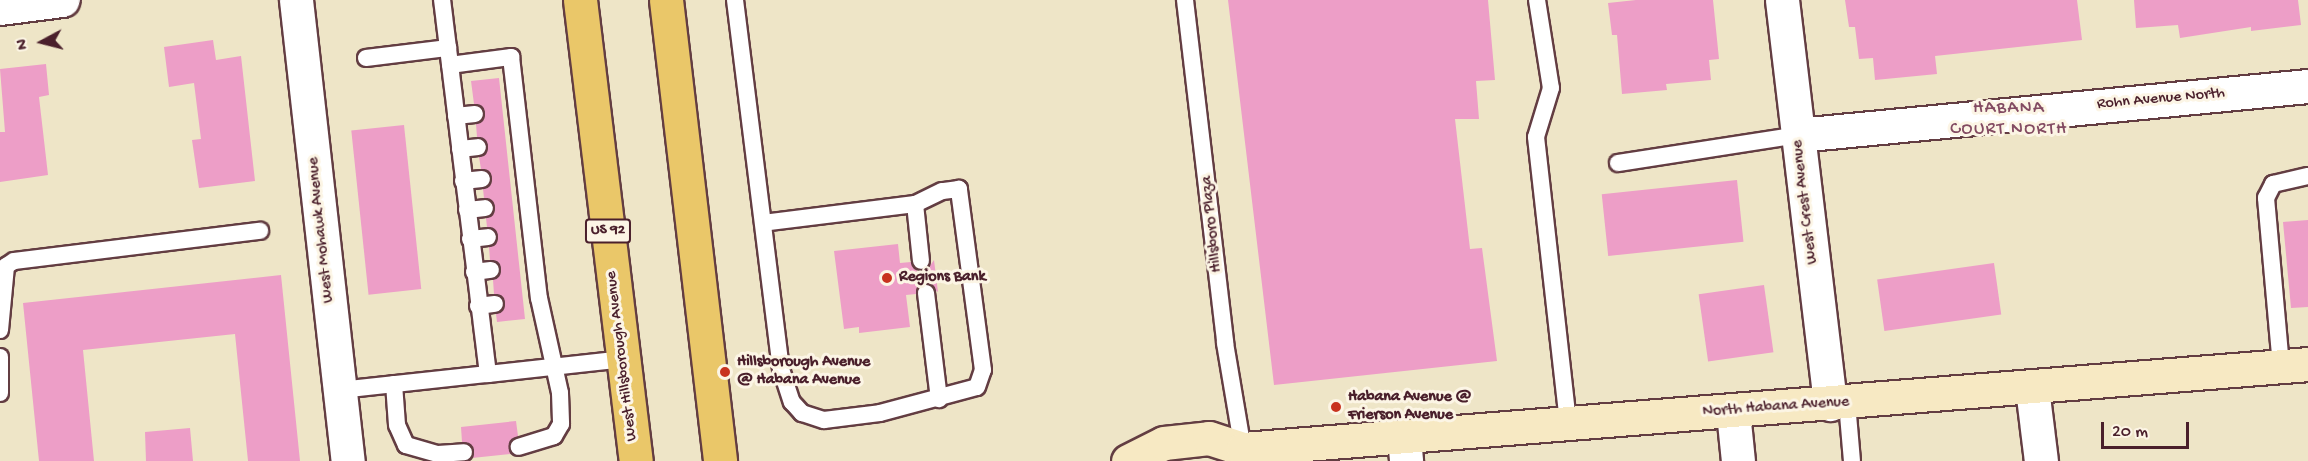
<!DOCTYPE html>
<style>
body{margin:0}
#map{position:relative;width:2308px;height:461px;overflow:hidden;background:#eee5c7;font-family:"Gochi Hand",sans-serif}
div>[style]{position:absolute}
.building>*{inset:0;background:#ed9ec7;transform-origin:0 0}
.roads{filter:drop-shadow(2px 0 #633d42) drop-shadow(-2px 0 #633d42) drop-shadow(0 2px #633d42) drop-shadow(0 -2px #633d42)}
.lane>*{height:16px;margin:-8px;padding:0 8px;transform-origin:8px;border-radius:8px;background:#fff}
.street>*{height:33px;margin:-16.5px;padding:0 16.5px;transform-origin:16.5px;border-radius:16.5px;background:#fff}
.secondary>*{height:33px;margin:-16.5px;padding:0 16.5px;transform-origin:16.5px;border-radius:16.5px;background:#f7e9c3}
.primary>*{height:33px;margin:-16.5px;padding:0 16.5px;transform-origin:16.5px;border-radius:16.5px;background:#eac769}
.dots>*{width:16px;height:16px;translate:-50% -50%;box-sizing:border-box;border:3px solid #fcf5e5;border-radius:50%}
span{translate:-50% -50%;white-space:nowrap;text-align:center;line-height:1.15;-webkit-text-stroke:6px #fcf5e5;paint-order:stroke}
.shield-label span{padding:2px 4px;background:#fcf5e5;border:2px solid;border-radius:4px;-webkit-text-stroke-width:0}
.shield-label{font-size:15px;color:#4a1f2b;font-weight:700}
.street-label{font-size:16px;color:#4a1f2b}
.poi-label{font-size:16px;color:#4a1f2b;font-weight:700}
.left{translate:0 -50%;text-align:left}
.neighbourhood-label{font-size:18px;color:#834b62;letter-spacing:1.5px}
.north{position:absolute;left:12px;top:12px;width:60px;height:60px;-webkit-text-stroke:4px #fcf5e5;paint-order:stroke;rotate:263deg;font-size:16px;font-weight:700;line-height:24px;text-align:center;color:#4a1f2b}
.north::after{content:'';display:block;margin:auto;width:21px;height:27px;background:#4a1f2b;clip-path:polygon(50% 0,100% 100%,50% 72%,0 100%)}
.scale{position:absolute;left:2101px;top:422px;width:88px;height:27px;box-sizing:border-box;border:3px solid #4a1f2b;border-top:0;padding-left:8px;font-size:18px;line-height:21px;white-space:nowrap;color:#4a1f2b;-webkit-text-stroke:4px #fcf5e5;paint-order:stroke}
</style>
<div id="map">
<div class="building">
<i style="clip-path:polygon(1228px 0,1488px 0,1495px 80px,1476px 81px,1479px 119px,1455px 119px,1470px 249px,1482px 248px,1497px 361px,1274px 385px)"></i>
<i style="clip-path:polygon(1636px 0,1713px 0,1719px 59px,1709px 60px,1711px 80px,1666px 84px,1667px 90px,1622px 94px,1617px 35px,1612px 35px,1608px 3px)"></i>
<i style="clip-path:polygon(1845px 0,2077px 0,2082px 40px,1935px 56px,1937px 74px,1875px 80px,1873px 58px,1859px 59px,1855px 27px,1849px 27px)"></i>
<i style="clip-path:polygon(2134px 0,2298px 0,2301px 25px,2251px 31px,2251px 27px,2180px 38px,2178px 25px,2136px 28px)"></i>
<i style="clip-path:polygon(213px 40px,216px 60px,241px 56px,255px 181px,199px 188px,192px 140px,201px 139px,194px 83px,169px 87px,164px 47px)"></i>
<i style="clip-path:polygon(46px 64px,49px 95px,39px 97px,48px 175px,0 182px,0 132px,5px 132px,0 69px)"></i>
<i style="clip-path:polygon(499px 78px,525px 319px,497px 322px,496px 314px,505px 303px,503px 297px,494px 294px,493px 280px,501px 269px,490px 260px,489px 247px,497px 242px,498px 235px,487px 227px,486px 218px,494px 213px,495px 206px,484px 198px,483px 189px,491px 184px,492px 177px,481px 169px,479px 157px,488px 146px,477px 137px,476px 124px,484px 119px,485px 112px,474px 104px,471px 81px)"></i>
<i style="left:404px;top:125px;width:165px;height:53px;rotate:84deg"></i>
<i style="left:1737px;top:180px;width:62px;height:136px;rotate:84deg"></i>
<i style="clip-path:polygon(2308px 220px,2308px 307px,2291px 308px,2283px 222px)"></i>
<i style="clip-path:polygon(898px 244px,900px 263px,911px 262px,917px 271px,927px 270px,934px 260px,938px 292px,925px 283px,919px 285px,916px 294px,906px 295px,910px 327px,859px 333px,859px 327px,844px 329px,834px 251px)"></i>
<i style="left:1994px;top:263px;width:52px;height:118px;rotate:82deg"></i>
<i style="clip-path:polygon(281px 275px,300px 461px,248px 461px,235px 334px,83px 350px,94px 461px,39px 461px,23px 303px)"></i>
<i style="left:1764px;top:285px;width:68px;height:66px;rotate:82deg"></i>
<i style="clip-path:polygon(516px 421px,518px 436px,509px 445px,511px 454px,472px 458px,473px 447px,462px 442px,461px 427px)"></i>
<i style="clip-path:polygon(190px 428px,193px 461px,146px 461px,145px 432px)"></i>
</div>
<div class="roads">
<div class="lane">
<i style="left:735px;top:0;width:372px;rotate:82.9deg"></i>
<i style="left:781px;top:369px;width:35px;rotate:72deg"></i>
<i style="left:792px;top:402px;width:15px;rotate:48deg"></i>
<i style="left:802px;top:413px;width:23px;rotate:18deg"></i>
<i style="left:824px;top:420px;width:56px;rotate:-7.1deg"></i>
<i style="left:880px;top:413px;width:100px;rotate:-15deg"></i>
<i style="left:977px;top:387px;width:18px;rotate:-71deg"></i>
<i style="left:983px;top:370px;width:183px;rotate:-97.6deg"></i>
<i style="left:959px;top:189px;width:17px;rotate:173deg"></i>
<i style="left:942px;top:191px;width:30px;rotate:154deg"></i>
<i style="left:915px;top:204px;width:153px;rotate:172.9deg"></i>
<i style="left:1185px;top:0;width:345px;rotate:83.3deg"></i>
<i style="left:1225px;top:343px;width:108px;rotate:80.4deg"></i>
<i style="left:1537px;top:0;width:89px;rotate:81deg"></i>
<i style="left:1551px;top:88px;width:51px;rotate:107deg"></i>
<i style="left:1536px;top:137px;width:289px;rotate:83.6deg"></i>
<i style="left:366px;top:58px;width:83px;rotate:-7deg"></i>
<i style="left:450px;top:65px;width:62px;rotate:-7.5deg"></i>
<i style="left:511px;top:57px;width:243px;rotate:83.4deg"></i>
<i style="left:539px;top:298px;width:97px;rotate:77.5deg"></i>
<i style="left:560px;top:393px;width:31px;rotate:88deg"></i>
<i style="left:561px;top:424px;width:14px;rotate:120deg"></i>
<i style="left:554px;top:436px;width:37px;rotate:163deg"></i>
<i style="left:456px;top:116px;width:19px;rotate:-6deg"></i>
<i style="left:460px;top:149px;width:18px;rotate:-6deg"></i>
<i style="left:1618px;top:163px;width:182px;rotate:-8.8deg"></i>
<i style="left:463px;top:181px;width:19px;rotate:-6deg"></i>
<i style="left:915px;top:204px;width:57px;rotate:84deg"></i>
<i style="left:467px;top:210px;width:18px;rotate:-6deg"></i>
<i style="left:470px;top:239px;width:18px;rotate:-6deg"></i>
<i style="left:474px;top:272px;width:17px;rotate:-7deg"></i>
<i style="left:926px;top:293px;width:107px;rotate:83deg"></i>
<i style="left:478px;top:306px;width:17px;rotate:-7deg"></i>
<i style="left:0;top:330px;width:64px;rotate:-84.6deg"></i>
<i style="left:6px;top:266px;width:9px;rotate:-32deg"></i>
<i style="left:14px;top:261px;width:248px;rotate:-7deg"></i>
<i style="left:0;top:357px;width:36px;rotate:90deg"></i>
<i style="left:2281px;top:366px;width:169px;rotate:-95.1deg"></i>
<i style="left:2266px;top:198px;width:16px;rotate:-63deg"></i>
<i style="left:2273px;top:184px;width:36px;rotate:-13deg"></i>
<i style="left:488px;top:374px;width:137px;rotate:-6.3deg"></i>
<i style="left:394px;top:384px;width:41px;rotate:85.8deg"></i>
<i style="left:397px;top:425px;width:22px;rotate:66deg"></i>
<i style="left:406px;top:445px;width:33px;rotate:16deg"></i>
<i style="left:438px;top:454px;width:26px;rotate:-4deg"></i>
<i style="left:340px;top:390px;width:149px;rotate:-6.2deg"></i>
<i style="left:488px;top:374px;width:377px;rotate:-97deg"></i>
<i style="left:1847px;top:403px;width:58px;rotate:85.1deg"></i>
</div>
<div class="street">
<i style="left:296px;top:0;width:464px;rotate:83.6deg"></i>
<i style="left:1782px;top:0;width:407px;rotate:83.2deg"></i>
<i style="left:0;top:8px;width:63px;rotate:-7.4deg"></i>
<i style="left:1798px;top:135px;width:512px;rotate:-5.49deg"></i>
<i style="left:2032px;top:388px;width:74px;rotate:83deg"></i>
<i style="left:1733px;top:412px;width:49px;rotate:84.2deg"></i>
<i style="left:1404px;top:437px;width:24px;rotate:85deg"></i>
</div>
<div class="secondary">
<i style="left:1128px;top:461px;width:40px;rotate:-26.6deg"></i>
<i style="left:1164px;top:443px;width:45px;rotate:-6.3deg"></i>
<i style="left:1209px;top:438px;width:36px;rotate:18deg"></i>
<i style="left:1243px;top:449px;width:1068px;rotate:-4.56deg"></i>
</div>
<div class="primary">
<i style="left:580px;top:0;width:464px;rotate:83.1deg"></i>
<i style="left:666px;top:0;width:464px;rotate:83.3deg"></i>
</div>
</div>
<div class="dots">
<i style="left:887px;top:278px;background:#c8321e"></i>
<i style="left:725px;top:372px;background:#c8321e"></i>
<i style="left:1336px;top:407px;background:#c8321e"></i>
</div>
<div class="shield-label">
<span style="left:608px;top:231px">US 92</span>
</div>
<div class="street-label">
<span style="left:2161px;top:100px;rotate:-5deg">Rohn Avenue North</span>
<span style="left:1806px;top:202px;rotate:-97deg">West Crest Avenue</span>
<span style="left:1213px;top:224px;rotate:-96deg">Hillsboro Plaza</span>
<span style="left:322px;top:230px;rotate:-96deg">West Mohawk Avenue</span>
<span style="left:623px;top:356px;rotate:-97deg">West Hillsborough Avenue</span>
<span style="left:1776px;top:408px;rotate:-4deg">North Habana Avenue</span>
</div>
<div class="poi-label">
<span class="left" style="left:899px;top:278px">Regions Bank</span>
<span class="left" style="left:737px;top:372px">Hillsborough Avenue<br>@ Habana Avenue</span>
<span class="left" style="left:1348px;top:407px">Habana Avenue @<br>Frierson Avenue</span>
</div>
<div class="neighbourhood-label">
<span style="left:2009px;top:120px">HABANA<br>COURT NORTH</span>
</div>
<div class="north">N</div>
<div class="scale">20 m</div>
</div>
